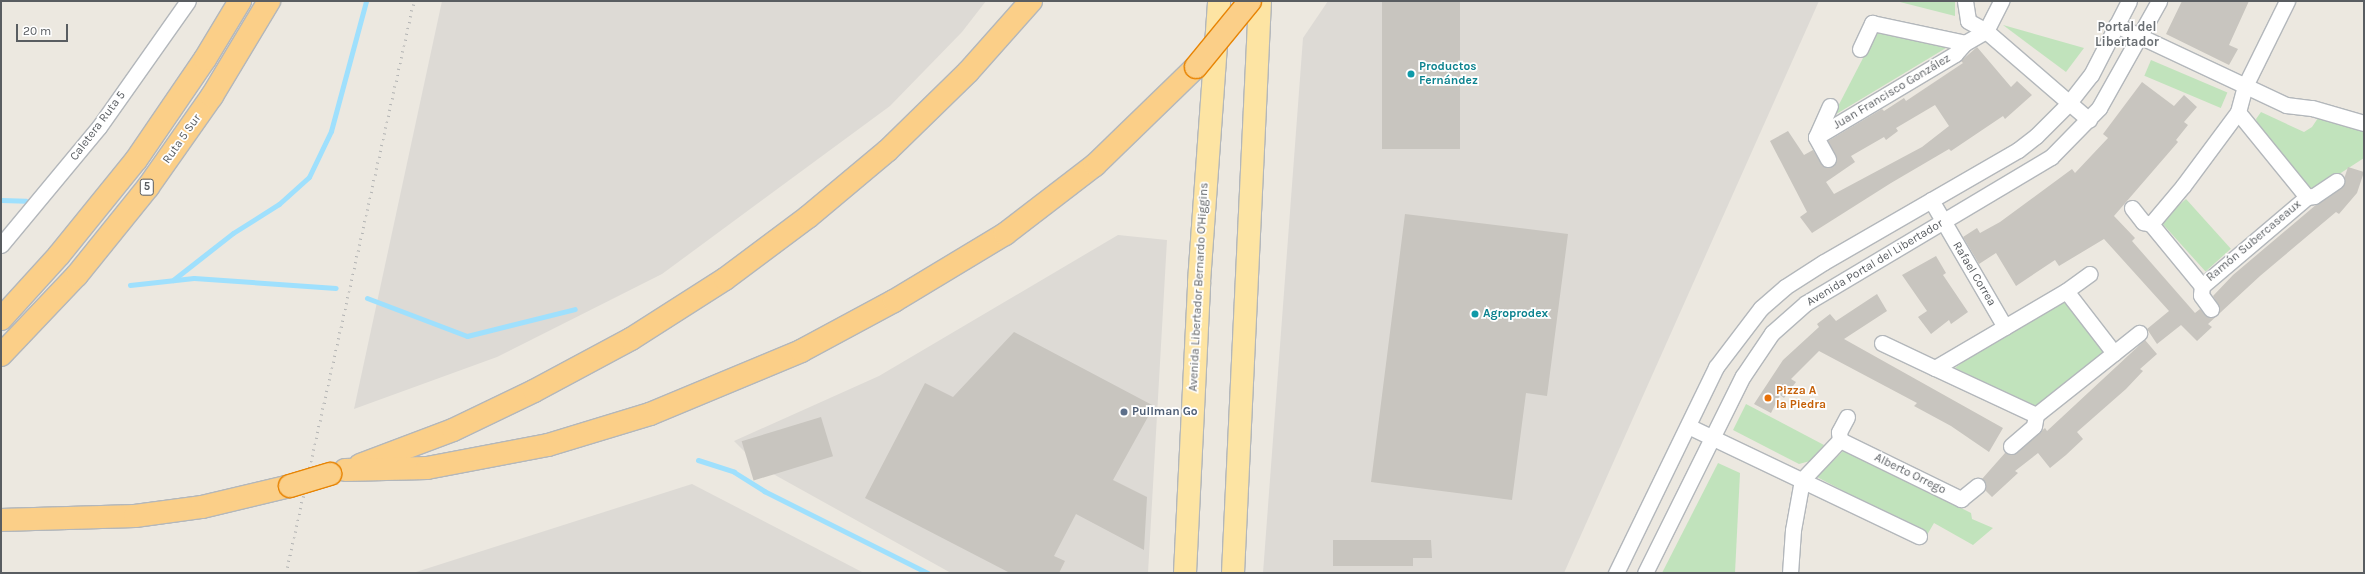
<!DOCTYPE html>
<meta charset="utf-8">
<style>
body{margin:0}
#map{position:relative;width:2365px;height:574px;overflow:hidden;background:#ece8e0;font-family:Karla,sans-serif}
div>[style]{position:absolute}
.industrial>*{inset:0;background:#dddad5}
.green>*{inset:0;background:#c1e3bc;transform-origin:0 0}
.stream>*{height:5px;margin:-2.5px;padding:0 2.5px;transform-origin:2.5px;border-radius:2.5px;background:#9fe0fd}
.building>*{inset:0;background:#c8c5bf;transform-origin:0 0}
.roads{filter:drop-shadow(1px 0 #b3b7bb) drop-shadow(-1px 0 #b3b7bb) drop-shadow(0 1px #b3b7bb) drop-shadow(0 -1px #b3b7bb)}
.minor>*{height:15px;margin:-7.5px;padding:0 7.5px;transform-origin:7.5px;border-radius:7.5px;background:#fff}
.primary>*{height:22px;margin:-11px;padding:0 11px;transform-origin:11px;border-radius:11px;background:#fde4a3}
.motorway>*{height:22px;margin:-11px;padding:0 11px;transform-origin:11px;border-radius:11px;background:#fbcf88}
.rail>*{height:3px;margin-top:-1.5px;transform-origin:0;background:repeating-linear-gradient(90deg,#b1b2b2 0 1px,transparent 0 6px)}
.bridges{filter:drop-shadow(1px 0 #e78404) drop-shadow(-1px 0 #e78404) drop-shadow(0 1px #e78404) drop-shadow(0 -1px #e78404)}
.motorway-bridge>*{height:22px;margin:-11px;padding:0 11px;transform-origin:11px;border-radius:11px;background:#fbcf88}
.dots>*{width:11px;height:11px;translate:-50% -50%;box-sizing:border-box;border:2px solid #fff;border-radius:50%}
span{translate:-50% -50%;white-space:nowrap;text-align:center;line-height:1.15;-webkit-text-stroke:3.5px #fff;paint-order:stroke}
.shield-label span{padding:1px 3px;background:#fff;border:1px solid;border-radius:3px;-webkit-text-stroke-width:0}
.shield-label{font-size:11px;color:#595d61;font-weight:700}
.culture-label{font-size:12px;color:#0d838f;font-weight:700}
.left{translate:0 -50%;text-align:left}
.street-label{font-size:12px;color:#595d61}
.food-label{font-size:12px;color:#c56008;font-weight:700}
.service-label{font-size:12px;color:#4e5e75;font-weight:700}
.neighbourhood-label{font-size:13px;color:#6a6f73;font-weight:700}
.frame{position:absolute;inset:0;border:2px solid #595d61;pointer-events:none}
.scale{position:absolute;left:16px;top:24px;width:52px;height:18px;box-sizing:border-box;border:2px solid #595d61;border-top:0;padding-left:5px;font-size:12px;line-height:14px;white-space:nowrap;color:#595d61;-webkit-text-stroke:3px #fff;paint-order:stroke}
</style>
<div id="map">
<div class="industrial">
<i style="clip-path:polygon(442px 1px,986px 1px,962px 32px,890px 106px,662px 274px,497px 357px,354px 409px)"></i>
<i style="clip-path:polygon(1328px 1px,1819px 1px,1564px 573px,1263px 573px,1303px 38px)"></i>
<i style="clip-path:polygon(1118px 235px,1167px 240px,1148px 573px,951px 573px,759px 466px,734px 441px,879px 376px)"></i>
<i style="clip-path:polygon(692px 484px,864px 573px,413px 573px,507px 543px)"></i>
</div>
<div class="green">
<i style="clip-path:polygon(1896px 1px,1955px 1px,1955px 16px)"></i>
<i style="clip-path:polygon(2003px 25px,2084px 48px,2066px 72px)"></i>
<i style="clip-path:polygon(1876px 33px,1951px 45px,1833px 116px)"></i>
<i style="left:2151px;top:60px;width:83px;height:17px;rotate:23deg"></i>
<i style="clip-path:polygon(2261px 112px,2304px 132px,2312px 127px,2318px 118px,2364px 131px,2364px 158px,2313px 191px,2258px 126px,2256px 119px)"></i>
<i style="left:2186px;top:199px;width:67px;height:34px;rotate:48deg"></i>
<i style="clip-path:polygon(2063px 300px,2104px 352px,2035px 407px,1955px 368px,1993px 339px)"></i>
<i style="clip-path:polygon(1746px 404px,1824px 445px,1810px 461px,1799px 464px,1733px 430px)"></i>
<i style="clip-path:polygon(1845px 449px,1971px 513px,1972px 519px,1993px 528px,1973px 545px,1934px 523px,1927px 535px,1817px 477px)"></i>
<i style="clip-path:polygon(1718px 463px,1740px 473px,1735px 573px,1662px 573px)"></i>
</div>
<div class="stream">
<i style="left:1px;top:200px;width:25px;rotate:2deg"></i>
<i style="left:173px;top:280px;width:76px;rotate:-38.1deg"></i>
<i style="left:233px;top:233px;width:54px;rotate:-32.2deg"></i>
<i style="left:279px;top:204px;width:40px;rotate:-42deg"></i>
<i style="left:309px;top:177px;width:51px;rotate:-64.4deg"></i>
<i style="left:331px;top:131px;width:135px;rotate:-74.9deg"></i>
<i style="left:130px;top:285px;width:64px;rotate:-6.2deg"></i>
<i style="left:194px;top:278px;width:142px;rotate:4deg"></i>
<i style="left:367px;top:298px;width:107px;rotate:20.8deg"></i>
<i style="left:467px;top:336px;width:111px;rotate:-14deg"></i>
<i style="left:698px;top:460px;width:38px;rotate:18deg"></i>
<i style="left:734px;top:472px;width:36px;rotate:32deg"></i>
<i style="left:764px;top:491px;width:183px;rotate:26.6deg"></i>
</div>
<div class="building">
<i style="left:1382px;top:1px;width:78px;height:148px"></i>
<i style="clip-path:polygon(2182px 1px,2249px 1px,2229px 45px,2238px 49px,2229px 65px,2166px 34px)"></i>
<i style="clip-path:polygon(evenodd,1977px 47px,2011px 87px,2017px 81px,2032px 95px,2005px 119px,2003px 116px,1951px 151px,1949px 149px,1891px 183px,1812px 233px,1800px 217px,1807px 212px,1770px 141px,1788px 131px,1804px 155px,1813px 150px,1823px 166px,1832px 167px,1837px 159px,1828px 141px,1882px 109px,1884px 111px,1904px 98px,1906px 101px,1963px 63px,1961px 61px,1977px 47px,1935px 105px,1949px 126px,1922px 147px,1834px 194px,1826px 182px,1855px 162px,1851px 156px,1884px 137px,1886px 140px,1898px 131px,1896px 128px,1935px 105px)"></i>
<i style="clip-path:polygon(2142px 82px,2174px 106px,2184px 95px,2197px 107px,2184px 122px,2188px 125px,2176px 140px,2178px 142px,2114px 216px,2135px 238px,2132px 241px,2195px 313px,2200px 309px,2208px 317px,2217px 316px,2220px 308px,2213px 296px,2233px 275px,2317px 204px,2341px 188px,2348px 167px,2364px 172px,2357px 193px,2339px 214px,2336px 212px,2260px 276px,2208px 324px,2212px 327px,2197px 341px,2181px 325px,2157px 344px,2147px 329px,2169px 311px,2104px 239px,2059px 266px,2055px 260px,2016px 286px,1996px 253px,1979px 264px,1963px 237px,1977px 228px,1980px 233px,2000px 222px,2072px 169px,2075px 173px,2108px 138px,2103px 134px)"></i>
<i style="clip-path:polygon(1405px 214px,1568px 234px,1547px 396px,1526px 393px,1512px 500px,1371px 482px)"></i>
<i style="clip-path:polygon(1936px 256px,1946px 273px,1943px 275px,1968px 312px,1951px 324px,1949px 320px,1931px 334px,1918px 317px,1927px 311px,1902px 275px)"></i>
<i style="clip-path:polygon(1877px 294px,1887px 311px,1844px 339px,2003px 428px,1989px 452px,1951px 426px,1914px 406px,1917px 403px,1819px 351px,1791px 379px,1796px 382px,1784px 398px,1780px 395px,1771px 413px,1754px 404px,1783px 360px,1819px 327px,1817px 324px,1830px 314px,1836px 321px)"></i>
<i style="clip-path:polygon(1014px 332px,1154px 406px,1113px 480px,1147px 497px,1144px 550px,1076px 514px,1054px 556px,1065px 561px,1059px 573px,1010px 573px,865px 498px,925px 383px,953px 397px)"></i>
<i style="clip-path:polygon(2145px 340px,2157px 354px,2140px 369px,2143px 371px,2126px 389px,2077px 432px,2083px 439px,2066px 455px,2050px 468px,2038px 453px,2015px 471px,2018px 473px,1992px 497px,1985px 490px,1986px 484px,1982px 479px,2005px 453px,2017px 453px,2045px 428px,2047px 431px)"></i>
<i style="left:821px;top:417px;width:41px;height:83px;rotate:73deg"></i>
<i style="clip-path:polygon(1333px 540px,1431px 540px,1432px 558px,1413px 558px,1413px 566px,1333px 566px)"></i>
</div>
<div class="roads">
<div class="minor">
<i style="left:1965px;top:1px;width:20px;rotate:81deg"></i>
<i style="left:1968px;top:21px;width:21px;rotate:29deg"></i>
<i style="left:1986px;top:31px;width:34px;rotate:-63deg"></i>
<i style="left:2116px;top:25px;width:188px;rotate:25.2deg"></i>
<i style="left:2286px;top:105px;width:26px;rotate:7deg"></i>
<i style="left:2312px;top:108px;width:54px;rotate:16.1deg"></i>
<i style="left:1860px;top:49px;width:29px;rotate:-65deg"></i>
<i style="left:1872px;top:23px;width:95px;rotate:12.1deg"></i>
<i style="left:1816px;top:137px;width:162px;rotate:-30.8deg"></i>
<i style="left:1955px;top:54px;width:15px;rotate:-48deg"></i>
<i style="left:1965px;top:43px;width:24px;rotate:-30deg"></i>
<i style="left:1986px;top:31px;width:136px;rotate:40.8deg"></i>
<i style="left:1828px;top:159px;width:25px;rotate:-119deg"></i>
<i style="left:1816px;top:137px;width:34px;rotate:-66deg"></i>
<i style="left:2307px;top:197px;width:7px;rotate:-8deg"></i>
<i style="left:2314px;top:196px;width:27px;rotate:-34deg"></i>
<i style="left:1931px;top:200px;width:147px;rotate:59.8deg"></i>
<i style="left:2132px;top:208px;width:18px;rotate:52deg"></i>
<i style="left:2143px;top:222px;width:8px;rotate:14deg"></i>
<i style="left:1px;top:245px;width:153px;rotate:-50.3deg"></i>
<i style="left:99px;top:127px;width:154px;rotate:-54.8deg"></i>
<i style="left:2202px;top:286px;width:80px;rotate:-129.4deg"></i>
<i style="left:2151px;top:224px;width:50px;rotate:-49.9deg"></i>
<i style="left:2183px;top:186px;width:92px;rotate:-53.4deg"></i>
<i style="left:2238px;top:112px;width:27px;rotate:-75deg"></i>
<i style="left:2245px;top:86px;width:95px;rotate:-63.7deg"></i>
<i style="left:2066px;top:291px;width:29px;rotate:-36deg"></i>
<i style="left:2211px;top:309px;width:17px;rotate:-126deg"></i>
<i style="left:2201px;top:295px;width:9px;rotate:-84deg"></i>
<i style="left:2202px;top:286px;width:138px;rotate:-40.3deg"></i>
<i style="left:2307px;top:197px;width:109px;rotate:-129.1deg"></i>
<i style="left:1882px;top:343px;width:59px;rotate:25.3deg"></i>
<i style="left:2114px;top:353px;width:78px;rotate:-127.7deg"></i>
<i style="left:2066px;top:291px;width:152px;rotate:149.6deg"></i>
<i style="left:1935px;top:368px;width:111px;rotate:25deg"></i>
<i style="left:2036px;top:415px;width:132px;rotate:-38.5deg"></i>
<i style="left:1688px;top:426px;width:256px;rotate:25.5deg"></i>
<i style="left:1840px;top:440px;width:8px;rotate:-97deg"></i>
<i style="left:1839px;top:432px;width:17px;rotate:-62deg"></i>
<i style="left:2011px;top:446px;width:30px;rotate:-41deg"></i>
<i style="left:2034px;top:426px;width:11px;rotate:-80deg"></i>
<i style="left:1616px;top:573px;width:229px;rotate:-64.1deg"></i>
<i style="left:1716px;top:367px;width:74px;rotate:-52.7deg"></i>
<i style="left:1761px;top:308px;width:32px;rotate:-41deg"></i>
<i style="left:1785px;top:287px;width:46px;rotate:-32.7deg"></i>
<i style="left:1824px;top:262px;width:224px;rotate:-30deg"></i>
<i style="left:2018px;top:150px;width:23px;rotate:-38deg"></i>
<i style="left:2036px;top:136px;width:45px;rotate:-45deg"></i>
<i style="left:2068px;top:104px;width:37px;rotate:-52deg"></i>
<i style="left:2091px;top:75px;width:83px;rotate:-62.8deg"></i>
<i style="left:1645px;top:573px;width:220px;rotate:-63.6deg"></i>
<i style="left:1743px;top:376px;width:52px;rotate:-56deg"></i>
<i style="left:1772px;top:333px;width:45px;rotate:-41.4deg"></i>
<i style="left:1806px;top:303px;width:285px;rotate:-30.8deg"></i>
<i style="left:2051px;top:157px;width:69px;rotate:-45.6deg"></i>
<i style="left:2099px;top:108px;width:123px;rotate:-60.7deg"></i>
<i style="left:1790px;top:573px;width:43px;rotate:-86deg"></i>
<i style="left:1793px;top:530px;width:51px;rotate:-79.8deg"></i>
<i style="left:1802px;top:480px;width:55px;rotate:-46.5deg"></i>
<i style="left:1840px;top:440px;width:135px;rotate:26deg"></i>
<i style="left:1961px;top:499px;width:21px;rotate:-39deg"></i>
</div>
<div class="primary">
<i style="left:1185px;top:573px;width:291px;rotate:-87.2deg"></i>
<i style="left:1199px;top:282px;width:282px;rotate:-85.9deg"></i>
<i style="left:1233px;top:573px;width:573px;rotate:-87.3deg"></i>
</div>
<div class="motorway">
<i style="left:1px;top:319px;width:86px;rotate:-47.8deg"></i>
<i style="left:59px;top:255px;width:122px;rotate:-51deg"></i>
<i style="left:136px;top:160px;width:122px;rotate:-55.7deg"></i>
<i style="left:205px;top:59px;width:68px;rotate:-58.9deg"></i>
<i style="left:1px;top:355px;width:110px;rotate:-46.5deg"></i>
<i style="left:77px;top:275px;width:113px;rotate:-51.1deg"></i>
<i style="left:148px;top:187px;width:111px;rotate:-54.9deg"></i>
<i style="left:212px;top:96px;width:111px;rotate:-59deg"></i>
<i style="left:360px;top:465px;width:99px;rotate:-20.6deg"></i>
<i style="left:453px;top:430px;width:90px;rotate:-25.7deg"></i>
<i style="left:534px;top:391px;width:110px;rotate:-28.2deg"></i>
<i style="left:631px;top:339px;width:112px;rotate:-32.6deg"></i>
<i style="left:725px;top:279px;width:104px;rotate:-36.8deg"></i>
<i style="left:808px;top:217px;width:103px;rotate:-39.9deg"></i>
<i style="left:887px;top:151px;width:113px;rotate:-44.3deg"></i>
<i style="left:968px;top:72px;width:95px;rotate:-48.4deg"></i>
<i style="left:345px;top:470px;width:82px;rotate:-1.4deg"></i>
<i style="left:427px;top:468px;width:123px;rotate:-10.8deg"></i>
<i style="left:548px;top:445px;width:107px;rotate:-16.9deg"></i>
<i style="left:650px;top:414px;width:164px;rotate:-22.6deg"></i>
<i style="left:801px;top:351px;width:106px;rotate:-28.3deg"></i>
<i style="left:894px;top:301px;width:130px;rotate:-31.1deg"></i>
<i style="left:1005px;top:234px;width:113px;rotate:-37.5deg"></i>
<i style="left:1095px;top:165px;width:141px;rotate:-44.1deg"></i>
<i style="left:1px;top:520px;width:134px;rotate:-1.7deg"></i>
<i style="left:135px;top:516px;width:68px;rotate:-7.7deg"></i>
<i style="left:202px;top:507px;width:90px;rotate:-13.4deg"></i>
</div>
</div>
<div class="rail">
<i style="left:286px;top:573px;width:586px;rotate:-77.39deg"></i>
</div>
<div class="bridges">
<div class="motorway-bridge">
<i style="left:1196px;top:67px;width:85px;rotate:-50.7deg"></i>
<i style="left:290px;top:486px;width:42px;rotate:-16.7deg"></i>
</div>
</div>
<div class="dots">
<i style="left:1411px;top:74px;background:#0f9aa8"></i>
<i style="left:1475px;top:314px;background:#0f9aa8"></i>
<i style="left:1768px;top:398px;background:#e8710a"></i>
<i style="left:1124px;top:412px;background:#5c6f8a"></i>
</div>
<div class="shield-label">
<span style="left:147px;top:187px">5</span>
</div>
<div class="culture-label">
<span class="left" style="left:1419px;top:74px">Productos<br>Fernández</span>
<span class="left" style="left:1483px;top:314px">Agroprodex</span>
</div>
<div class="street-label">
<span style="left:1892px;top:92px;rotate:-31deg">Juan Francisco González</span>
<span style="left:98px;top:126px;rotate:-53deg">Caletera Ruta 5</span>
<span style="left:182px;top:139px;rotate:-55deg">Ruta 5 Sur</span>
<span style="left:2254px;top:241px;rotate:-40deg">Ramón Subercaseaux</span>
<span style="left:1875px;top:263px;rotate:-31deg">Avenida Portal del Libertador</span>
<span style="left:1974px;top:274px;rotate:59deg">Rafael Correa</span>
<span style="left:1199px;top:287px;rotate:-87deg">Avenida Libertador Bernardo O'Higgins</span>
<span style="left:1910px;top:474px;rotate:26deg">Alberto Orrego</span>
</div>
<div class="food-label">
<span class="left" style="left:1776px;top:398px">Pizza A<br>la Piedra</span>
</div>
<div class="service-label">
<span class="left" style="left:1132px;top:412px">Pullman Go</span>
</div>
<div class="neighbourhood-label">
<span style="left:2127px;top:35px">Portal del<br>Libertador</span>
</div>
<div class="frame"></div>
<div class="scale">20 m</div>
</div>
